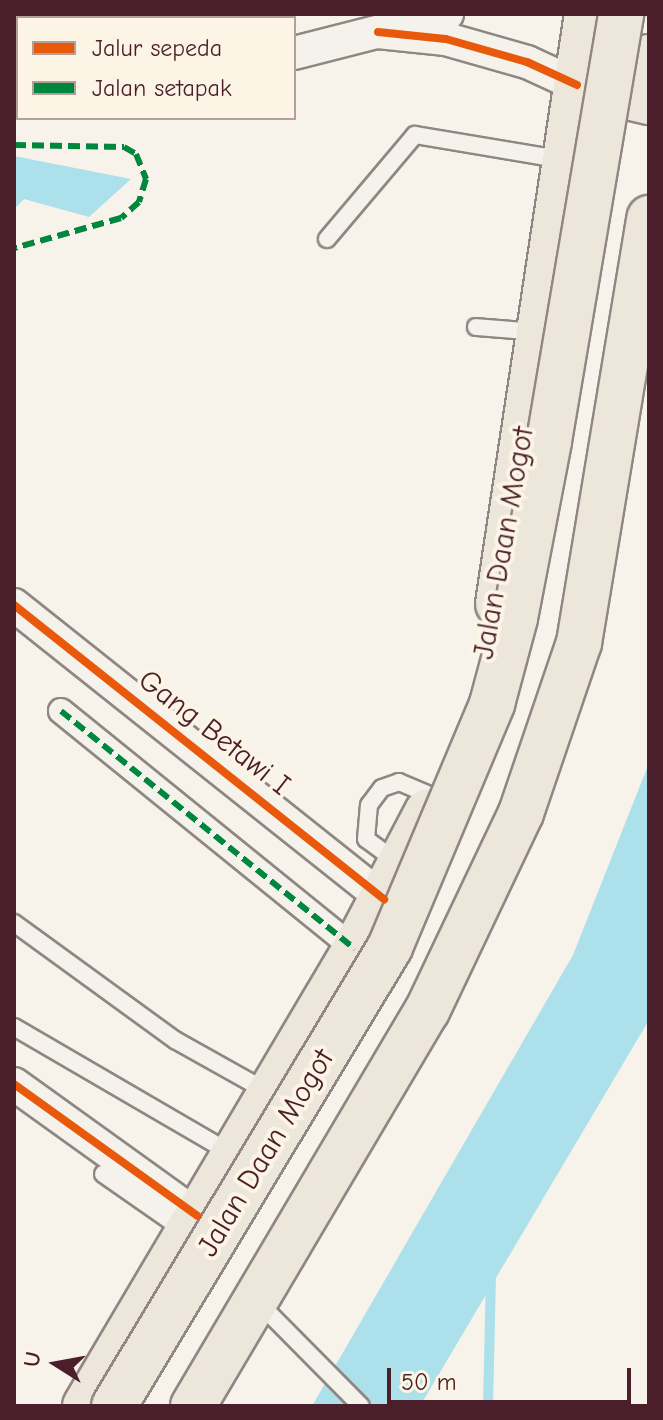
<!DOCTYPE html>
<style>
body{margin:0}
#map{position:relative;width:663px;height:1420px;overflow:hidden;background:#f7f3ea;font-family:"Comic Neue",sans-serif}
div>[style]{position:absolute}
.water>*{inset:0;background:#ace1eb}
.stream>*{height:10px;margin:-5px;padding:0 5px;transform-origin:5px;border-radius:5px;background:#ace1eb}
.roads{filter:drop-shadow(2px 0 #908684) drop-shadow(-2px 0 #908684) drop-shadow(0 2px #908684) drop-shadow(0 -2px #908684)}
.service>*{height:16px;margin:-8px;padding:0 8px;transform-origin:8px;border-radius:8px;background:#f5f2ec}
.pedestrian>*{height:24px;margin:-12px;padding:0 12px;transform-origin:12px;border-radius:12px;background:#f5f2ec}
.minor>*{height:32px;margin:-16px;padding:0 16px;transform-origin:16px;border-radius:16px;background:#f5f2ec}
.primary>*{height:44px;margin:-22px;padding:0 22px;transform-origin:22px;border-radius:22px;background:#ece7da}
.trunk>*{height:44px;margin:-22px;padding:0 22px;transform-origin:22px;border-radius:22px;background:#ece7da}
.bridges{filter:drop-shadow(2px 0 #908684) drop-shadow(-2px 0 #908684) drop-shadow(0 2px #908684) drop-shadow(0 -2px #908684)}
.trunk-bridge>*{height:44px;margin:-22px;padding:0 22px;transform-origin:22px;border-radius:22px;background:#ece7da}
.quiet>*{height:6px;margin-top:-3px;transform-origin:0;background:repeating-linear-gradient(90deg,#00873e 0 12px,transparent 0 18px)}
.cycleway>*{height:8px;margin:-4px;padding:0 4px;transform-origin:4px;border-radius:4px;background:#e8590c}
span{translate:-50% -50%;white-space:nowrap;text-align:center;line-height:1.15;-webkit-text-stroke:8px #fcf5e5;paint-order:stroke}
.street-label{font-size:30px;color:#4a1f2b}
.frame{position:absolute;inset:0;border:16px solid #4a1f2b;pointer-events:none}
.legend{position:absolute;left:16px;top:16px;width:280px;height:104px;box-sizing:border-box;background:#fcf5e5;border:2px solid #b59f9b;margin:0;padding:10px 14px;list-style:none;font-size:24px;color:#4a1f2b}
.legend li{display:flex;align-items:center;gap:16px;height:40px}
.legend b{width:40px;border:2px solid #b59f9b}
.north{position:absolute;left:16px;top:1324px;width:80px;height:80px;-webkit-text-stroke:6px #fcf5e5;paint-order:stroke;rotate:281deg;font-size:22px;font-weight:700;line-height:32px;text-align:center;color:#4a1f2b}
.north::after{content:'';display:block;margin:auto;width:28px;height:36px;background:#4a1f2b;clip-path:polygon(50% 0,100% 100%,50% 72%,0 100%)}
.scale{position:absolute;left:387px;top:1368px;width:244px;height:36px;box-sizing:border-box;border:4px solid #4a1f2b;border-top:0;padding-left:10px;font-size:24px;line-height:28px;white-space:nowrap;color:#4a1f2b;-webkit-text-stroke:6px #fcf5e5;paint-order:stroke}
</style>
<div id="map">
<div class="water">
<i style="clip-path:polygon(14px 156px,131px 179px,89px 217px,24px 199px,14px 209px)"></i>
<i style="clip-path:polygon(649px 763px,649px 1020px,420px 1406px,312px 1406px,573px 955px)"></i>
</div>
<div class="stream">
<i style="left:488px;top:1406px;width:130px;rotate:-88.7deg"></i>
</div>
<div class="roads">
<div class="service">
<i style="left:327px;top:239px;width:136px;rotate:-49.8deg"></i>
<i style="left:415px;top:135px;width:151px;rotate:9.5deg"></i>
<i style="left:476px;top:327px;width:62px;rotate:4.6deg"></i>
<i style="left:400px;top:864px;width:42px;rotate:-143.7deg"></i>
<i style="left:366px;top:839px;width:34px;rotate:-85deg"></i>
<i style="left:369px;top:805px;width:21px;rotate:-53deg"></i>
<i style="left:382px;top:788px;width:18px;rotate:-19deg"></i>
<i style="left:399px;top:782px;width:38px;rotate:23deg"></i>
<i style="left:14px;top:923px;width:199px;rotate:36deg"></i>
<i style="left:175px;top:1040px;width:107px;rotate:29.2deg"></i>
<i style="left:14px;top:1027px;width:252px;rotate:30.2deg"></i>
<i style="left:103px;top:1174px;width:101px;rotate:34.9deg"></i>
<i style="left:258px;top:1302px;width:146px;rotate:45.3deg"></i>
</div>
<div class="pedestrian">
<i style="left:61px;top:711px;width:378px;rotate:39deg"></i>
</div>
<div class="minor">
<i style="left:14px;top:22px;width:4px"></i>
<i style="left:378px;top:32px;width:68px;rotate:5.9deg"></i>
<i style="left:446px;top:39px;width:84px;rotate:15.9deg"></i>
<i style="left:527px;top:62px;width:55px;rotate:24.7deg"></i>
<i style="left:294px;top:53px;width:158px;rotate:-14.3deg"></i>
<i style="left:14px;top:98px;width:4px"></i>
<i style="left:14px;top:605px;width:473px;rotate:38.5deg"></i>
<i style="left:14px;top:1084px;width:226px;rotate:35.7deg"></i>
</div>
<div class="primary">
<i style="left:577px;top:85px;width:74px;rotate:13.3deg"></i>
</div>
<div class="trunk">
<i style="left:579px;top:84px;width:75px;rotate:-21.1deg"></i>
<i style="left:498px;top:604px;width:597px;rotate:-81.42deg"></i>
<i style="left:85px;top:1406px;width:531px;rotate:-59.42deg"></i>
<i style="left:355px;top:949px;width:155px;rotate:-62.3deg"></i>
<i style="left:193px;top:1406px;width:459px;rotate:-59.4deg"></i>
<i style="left:427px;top:1011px;width:219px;rotate:-64.6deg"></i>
<i style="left:521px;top:813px;width:180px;rotate:-71.2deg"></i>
<i style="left:579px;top:643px;width:431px;rotate:-80.6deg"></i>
</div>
</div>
<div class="bridges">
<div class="trunk-bridge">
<i style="left:114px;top:1406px;width:536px;rotate:-58.98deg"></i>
<i style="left:390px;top:947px;width:264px;rotate:-67.2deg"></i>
<i style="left:492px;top:704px;width:89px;rotate:-75deg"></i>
<i style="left:515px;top:618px;width:180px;rotate:-79.1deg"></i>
<i style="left:549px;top:441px;width:433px;rotate:-80.4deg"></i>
</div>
</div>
<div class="quiet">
<i style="left:14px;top:145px;width:110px;rotate:1deg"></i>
<i style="left:124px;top:147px;width:14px;rotate:30deg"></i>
<i style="left:136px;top:154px;width:27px;rotate:68deg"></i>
<i style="left:146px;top:179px;width:24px;rotate:107deg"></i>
<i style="left:139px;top:202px;width:24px;rotate:138deg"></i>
<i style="left:121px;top:218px;width:111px;rotate:164.3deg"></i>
<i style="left:61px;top:711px;width:378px;rotate:39deg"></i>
</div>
<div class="cycleway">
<i style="left:378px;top:32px;width:68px;rotate:5.9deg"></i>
<i style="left:446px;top:39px;width:84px;rotate:15.9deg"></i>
<i style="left:527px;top:62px;width:55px;rotate:24.7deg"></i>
<i style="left:14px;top:605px;width:473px;rotate:38.5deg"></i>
<i style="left:14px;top:1084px;width:226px;rotate:35.7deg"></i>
</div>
<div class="street-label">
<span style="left:504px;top:543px;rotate:-80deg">Jalan Daan Mogot</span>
<span style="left:214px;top:733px;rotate:38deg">Gang Betawi I</span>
<span style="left:266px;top:1153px;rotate:-59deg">Jalan Daan Mogot</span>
</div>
<div class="frame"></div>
<ul class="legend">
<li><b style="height:10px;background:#e8590c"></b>Jalur sepeda</li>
<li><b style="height:10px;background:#00873e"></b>Jalan setapak</li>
</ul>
<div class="north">U</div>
<div class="scale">50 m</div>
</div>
